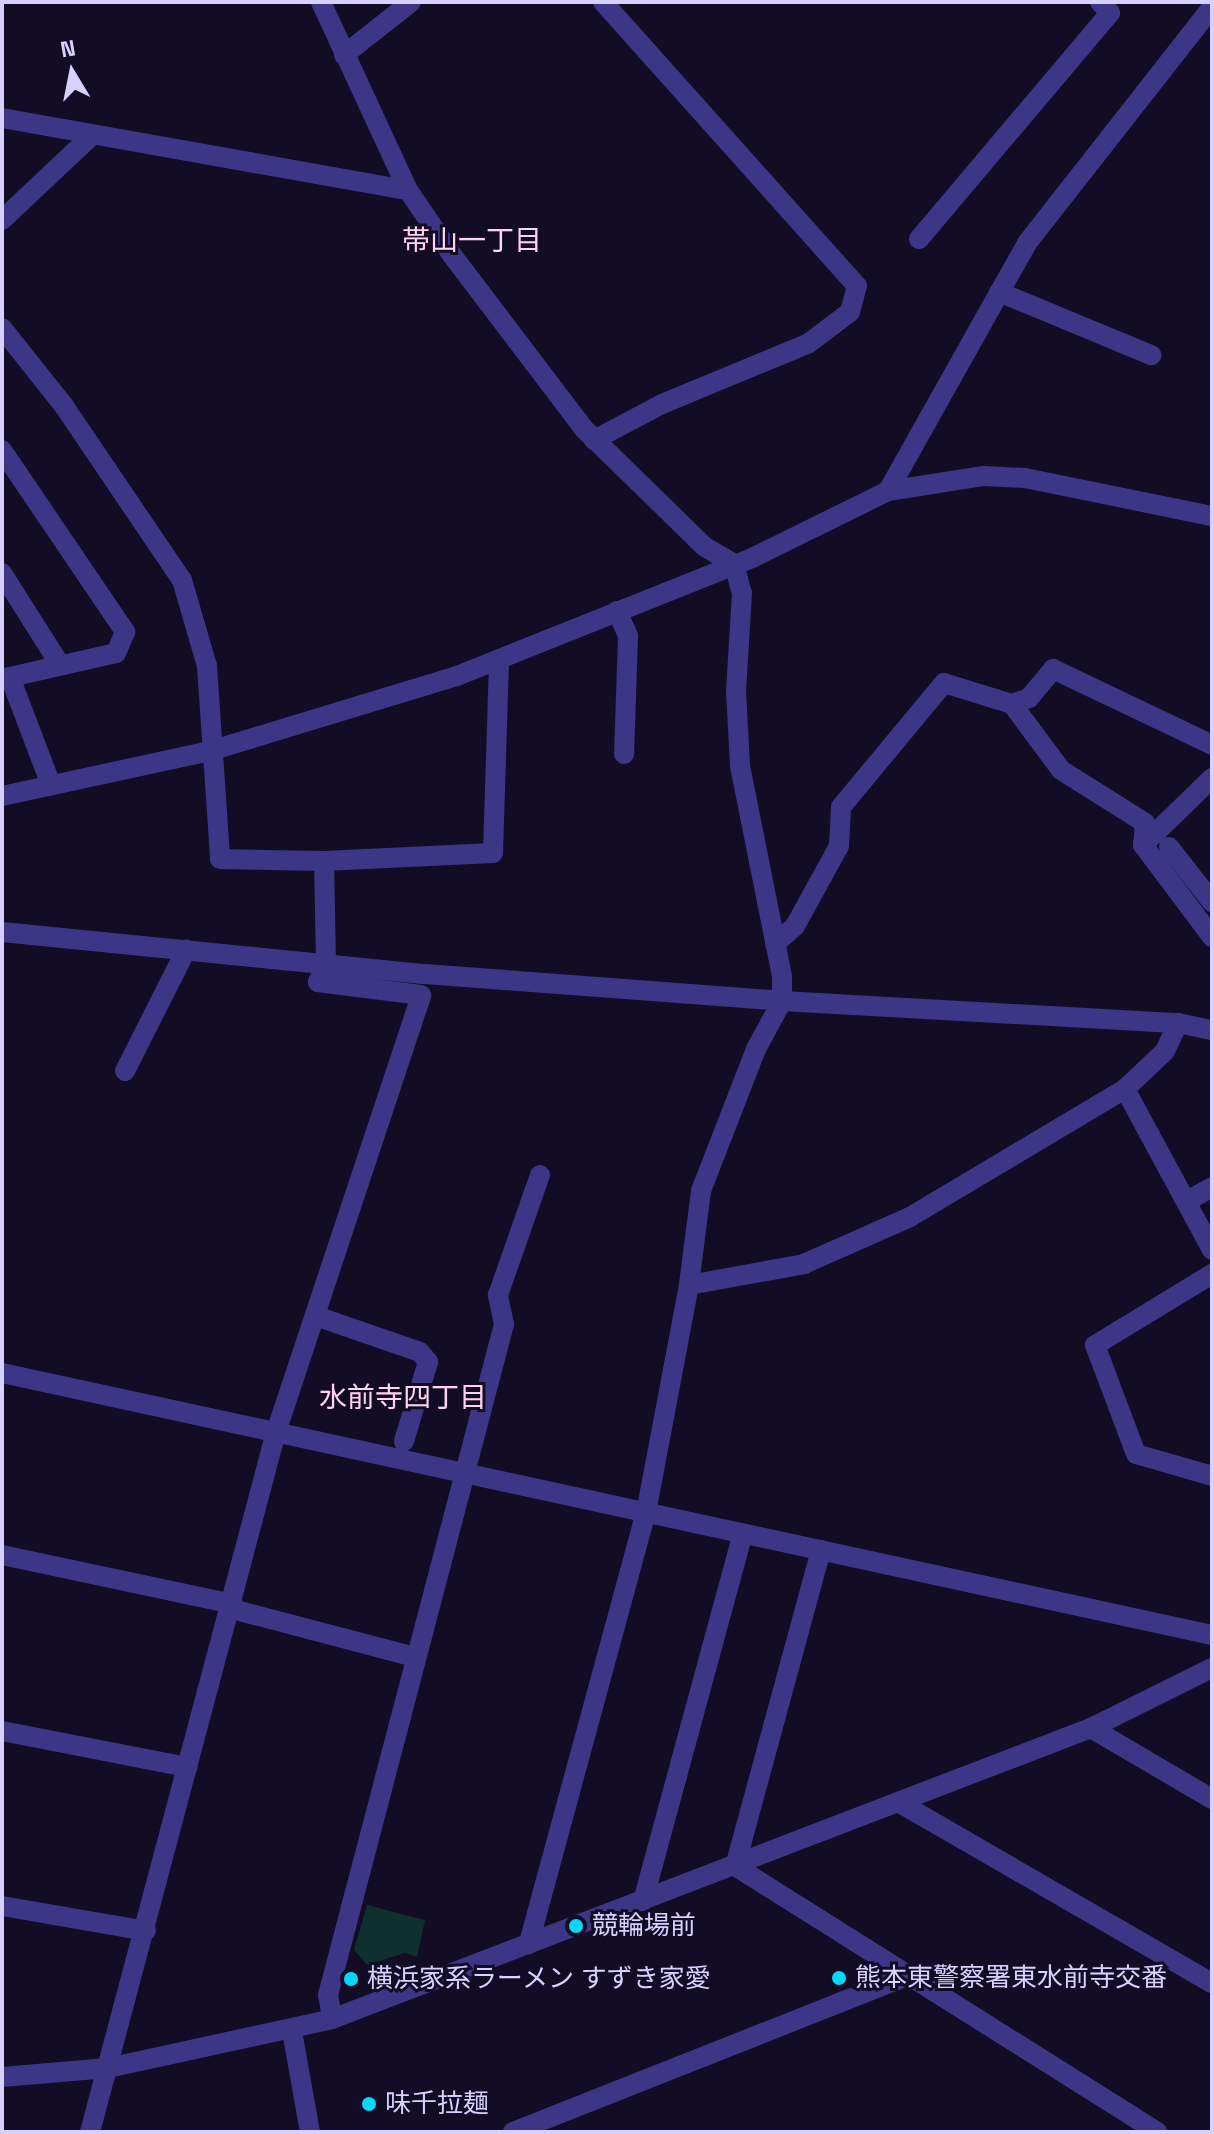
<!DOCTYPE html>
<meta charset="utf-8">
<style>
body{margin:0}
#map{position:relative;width:1214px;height:2134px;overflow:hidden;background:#120d25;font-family:"Space Grotesk","Noto Sans JP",sans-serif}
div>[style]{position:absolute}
.green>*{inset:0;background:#102f2f}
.minor>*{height:20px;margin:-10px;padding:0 10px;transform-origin:10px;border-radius:10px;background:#3d3686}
.dots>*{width:22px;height:22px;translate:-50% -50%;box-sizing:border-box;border:4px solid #120d25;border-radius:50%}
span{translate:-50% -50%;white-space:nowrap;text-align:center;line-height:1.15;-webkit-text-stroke:6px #120d25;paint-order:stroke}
.poi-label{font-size:26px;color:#d8d1ff}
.left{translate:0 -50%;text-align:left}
.neighbourhood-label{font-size:28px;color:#ffd3ed}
.frame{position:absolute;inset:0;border:4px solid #d8d1ff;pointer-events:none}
.north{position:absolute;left:32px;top:32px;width:80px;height:80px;-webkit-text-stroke:6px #120d25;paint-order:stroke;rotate:350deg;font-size:22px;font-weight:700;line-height:32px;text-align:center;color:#d8d1ff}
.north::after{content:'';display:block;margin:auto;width:28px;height:36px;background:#d8d1ff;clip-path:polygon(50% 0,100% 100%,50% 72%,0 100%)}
</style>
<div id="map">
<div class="green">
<i style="clip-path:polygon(367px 1905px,425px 1920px,417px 1957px,405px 1953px,367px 1965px,354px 1950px)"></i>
</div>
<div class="minor">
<i style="left:321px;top:2px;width:207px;rotate:65.2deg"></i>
<i style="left:408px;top:190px;width:78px;rotate:55.9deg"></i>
<i style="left:452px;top:255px;width:218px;rotate:52.8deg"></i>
<i style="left:584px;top:429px;width:169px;rotate:44.3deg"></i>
<i style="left:705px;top:547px;width:34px;rotate:30deg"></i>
<i style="left:734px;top:564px;width:30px;rotate:75deg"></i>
<i style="left:742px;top:593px;width:98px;rotate:93.5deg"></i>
<i style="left:736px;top:691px;width:75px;rotate:86.9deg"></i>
<i style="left:740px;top:766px;width:214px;rotate:78.7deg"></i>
<i style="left:782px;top:976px;width:25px;rotate:90deg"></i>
<i style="left:782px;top:1001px;width:55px;rotate:118.4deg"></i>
<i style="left:756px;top:1049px;width:152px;rotate:111.2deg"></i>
<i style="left:701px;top:1191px;width:95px;rotate:97.3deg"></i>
<i style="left:689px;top:1285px;width:231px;rotate:100.7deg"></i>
<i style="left:646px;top:1512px;width:448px;rotate:105.2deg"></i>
<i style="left:344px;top:55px;width:85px;rotate:-38.3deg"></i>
<i style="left:2px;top:118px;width:412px;rotate:10.1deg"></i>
<i style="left:2px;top:220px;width:120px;rotate:-43.3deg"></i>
<i style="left:919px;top:239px;width:296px;rotate:-49.8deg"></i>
<i style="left:1110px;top:13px;width:15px;rotate:-132deg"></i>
<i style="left:999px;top:292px;width:165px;rotate:22.5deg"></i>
<i style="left:2px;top:328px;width:100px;rotate:51.5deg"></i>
<i style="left:64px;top:406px;width:210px;rotate:55.9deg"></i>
<i style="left:182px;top:580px;width:90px;rotate:73.8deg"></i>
<i style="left:207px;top:666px;width:193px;rotate:86.1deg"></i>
<i style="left:220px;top:859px;width:104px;rotate:1.1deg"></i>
<i style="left:324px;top:861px;width:169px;rotate:-2.7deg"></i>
<i style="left:493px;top:853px;width:194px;rotate:-88.2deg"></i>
<i style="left:594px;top:440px;width:77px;rotate:-27.9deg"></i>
<i style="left:662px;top:404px;width:159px;rotate:-22.5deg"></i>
<i style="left:809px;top:343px;width:51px;rotate:-37.1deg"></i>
<i style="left:850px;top:312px;width:27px;rotate:-75deg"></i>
<i style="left:857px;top:286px;width:381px;rotate:-131.8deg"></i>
<i style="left:2px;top:450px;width:220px;rotate:55.9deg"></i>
<i style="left:125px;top:632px;width:23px;rotate:113deg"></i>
<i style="left:116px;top:653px;width:117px;rotate:167.2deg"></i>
<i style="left:888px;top:491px;width:284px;rotate:-60.7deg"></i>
<i style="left:1027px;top:243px;width:300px;rotate:-51.9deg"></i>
<i style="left:2px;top:573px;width:107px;rotate:57.7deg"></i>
<i style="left:617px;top:611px;width:27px;rotate:66deg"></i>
<i style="left:628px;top:636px;width:118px;rotate:91.9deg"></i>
<i style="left:10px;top:677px;width:116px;rotate:69.2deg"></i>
<i style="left:1012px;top:704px;width:18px;rotate:-19deg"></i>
<i style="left:1029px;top:698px;width:38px;rotate:-50deg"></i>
<i style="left:1053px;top:669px;width:176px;rotate:25.5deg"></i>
<i style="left:2px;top:796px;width:213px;rotate:-12.2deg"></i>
<i style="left:210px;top:751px;width:258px;rotate:-16.9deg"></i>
<i style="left:457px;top:676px;width:320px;rotate:-21.8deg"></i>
<i style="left:754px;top:557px;width:149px;rotate:-26.2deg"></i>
<i style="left:888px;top:491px;width:97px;rotate:-8.9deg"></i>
<i style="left:984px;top:476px;width:41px;rotate:2.8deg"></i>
<i style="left:1025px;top:478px;width:191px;rotate:11.5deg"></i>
<i style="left:1143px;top:845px;width:96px;rotate:-44.2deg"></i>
<i style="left:1169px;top:847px;width:70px;rotate:52deg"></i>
<i style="left:2px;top:932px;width:425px;rotate:5.7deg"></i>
<i style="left:425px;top:974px;width:358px;rotate:4.3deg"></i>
<i style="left:782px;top:1001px;width:397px;rotate:3.2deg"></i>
<i style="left:1178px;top:1023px;width:35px;rotate:12deg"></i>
<i style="left:775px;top:944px;width:27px;rotate:-42deg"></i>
<i style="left:795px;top:926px;width:91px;rotate:-61.2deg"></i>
<i style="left:839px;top:846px;width:39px;rotate:-87deg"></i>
<i style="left:841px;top:807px;width:161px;rotate:-50.3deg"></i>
<i style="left:944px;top:683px;width:71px;rotate:17.2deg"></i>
<i style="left:1012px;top:704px;width:82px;rotate:53.4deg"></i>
<i style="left:1061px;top:770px;width:99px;rotate:32.2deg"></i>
<i style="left:1145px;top:823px;width:22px;rotate:95deg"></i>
<i style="left:1143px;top:845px;width:115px;rotate:53.1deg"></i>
<i style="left:125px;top:1071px;width:136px;rotate:-63.2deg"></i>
<i style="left:1125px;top:1089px;width:183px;rotate:61.6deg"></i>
<i style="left:1187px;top:1201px;width:29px;rotate:-29deg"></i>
<i style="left:1212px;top:1274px;width:137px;rotate:148.7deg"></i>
<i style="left:1095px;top:1345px;width:116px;rotate:69.4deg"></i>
<i style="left:1136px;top:1454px;width:79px;rotate:16.1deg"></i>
<i style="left:689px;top:1285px;width:117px;rotate:-10.3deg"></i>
<i style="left:804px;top:1264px;width:116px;rotate:-23.9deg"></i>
<i style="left:910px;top:1217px;width:250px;rotate:-30.8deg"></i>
<i style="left:1125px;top:1089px;width:55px;rotate:-43.5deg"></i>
<i style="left:1165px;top:1051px;width:31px;rotate:-65deg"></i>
<i style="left:316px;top:1316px;width:110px;rotate:19.1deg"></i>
<i style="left:420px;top:1352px;width:13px;rotate:51deg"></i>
<i style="left:428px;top:1362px;width:83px;rotate:106.9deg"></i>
<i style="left:2px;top:1373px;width:1238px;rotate:12.22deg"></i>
<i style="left:821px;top:1550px;width:327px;rotate:105.2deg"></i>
<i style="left:735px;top:1866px;width:499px;rotate:32.2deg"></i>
<i style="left:2px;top:1555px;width:236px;rotate:12deg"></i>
<i style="left:232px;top:1609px;width:189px;rotate:14.7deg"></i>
<i style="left:1091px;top:1728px;width:140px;rotate:30.4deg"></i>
<i style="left:2px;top:1731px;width:189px;rotate:11deg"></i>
<i style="left:900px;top:1803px;width:360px;rotate:30deg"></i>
<i style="left:643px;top:1901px;width:381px;rotate:-74.8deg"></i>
<i style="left:2px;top:1906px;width:146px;rotate:9.8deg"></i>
<i style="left:332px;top:2019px;width:24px;rotate:-99deg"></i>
<i style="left:328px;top:1995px;width:694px;rotate:-75.3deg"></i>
<i style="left:504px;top:1324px;width:30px;rotate:-102deg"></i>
<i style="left:498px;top:1295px;width:127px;rotate:-70.7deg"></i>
<i style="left:292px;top:2031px;width:103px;rotate:79.9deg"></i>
<i style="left:2px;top:2077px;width:106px;rotate:-4.9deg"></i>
<i style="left:108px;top:2068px;width:229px;rotate:-12.3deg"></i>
<i style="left:332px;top:2019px;width:813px;rotate:-20.98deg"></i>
<i style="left:1091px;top:1728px;width:135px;rotate:-26.4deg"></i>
<i style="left:90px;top:2132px;width:724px;rotate:-75.12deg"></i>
<i style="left:276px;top:1432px;width:460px;rotate:-71.6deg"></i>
<i style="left:421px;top:995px;width:104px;rotate:-172.8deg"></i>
<i style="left:318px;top:982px;width:20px;rotate:-66deg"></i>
<i style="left:326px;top:964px;width:103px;rotate:-91.1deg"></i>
<i style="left:513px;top:2132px;width:422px;rotate:-21.6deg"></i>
</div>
<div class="dots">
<i style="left:576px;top:1926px;background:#00d8fc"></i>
<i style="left:839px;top:1978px;background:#00d8fc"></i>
<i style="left:351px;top:1979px;background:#00d8fc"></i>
<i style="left:369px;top:2104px;background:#00d8fc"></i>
</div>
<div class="poi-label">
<span class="left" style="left:592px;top:1926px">競輪場前</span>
<span class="left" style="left:855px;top:1978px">熊本東警察署東水前寺交番</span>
<span class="left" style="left:367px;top:1979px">横浜家系ラーメン すずき家愛</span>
<span class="left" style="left:385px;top:2104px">味千拉麺</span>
</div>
<div class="neighbourhood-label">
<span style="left:472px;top:240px">帯山一丁目</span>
<span style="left:403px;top:1397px">水前寺四丁目</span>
</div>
<div class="frame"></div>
<div class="north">N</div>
</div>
